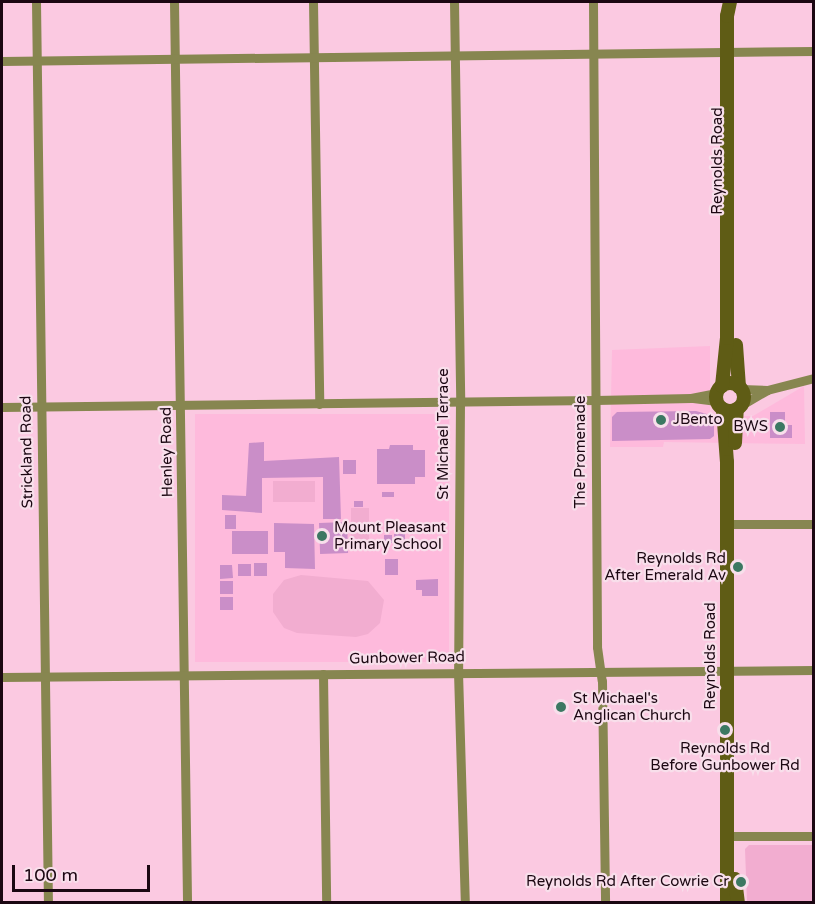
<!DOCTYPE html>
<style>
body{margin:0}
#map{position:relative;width:815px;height:904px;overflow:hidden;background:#fbc9e1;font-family:"Varela Round",sans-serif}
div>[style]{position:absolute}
.built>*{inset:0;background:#febadc;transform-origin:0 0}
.green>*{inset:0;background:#f2add0;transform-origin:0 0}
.building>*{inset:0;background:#ca8ec8;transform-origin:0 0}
.street>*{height:9px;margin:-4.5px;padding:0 4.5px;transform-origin:4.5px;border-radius:4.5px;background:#878650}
.secondary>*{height:14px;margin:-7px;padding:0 7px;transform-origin:7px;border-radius:7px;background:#5f5c15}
.secondary>.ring{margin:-7px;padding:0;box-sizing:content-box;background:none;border:14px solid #5f5c15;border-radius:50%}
.dots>*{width:16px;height:16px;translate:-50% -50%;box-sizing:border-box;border:3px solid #f8dfeb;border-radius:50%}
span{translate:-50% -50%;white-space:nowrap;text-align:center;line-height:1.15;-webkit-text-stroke:4.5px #f8dfeb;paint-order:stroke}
.street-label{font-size:15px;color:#1b0712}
.poi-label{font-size:15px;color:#1b0712}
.left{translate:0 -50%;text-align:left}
.right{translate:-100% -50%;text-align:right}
.frame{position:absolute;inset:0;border:3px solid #1b0712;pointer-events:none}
.scale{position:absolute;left:12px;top:865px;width:138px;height:27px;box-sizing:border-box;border:3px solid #1b0712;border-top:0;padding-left:8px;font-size:18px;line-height:21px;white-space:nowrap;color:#1b0712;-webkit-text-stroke:4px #f8dfeb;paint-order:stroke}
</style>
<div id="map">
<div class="built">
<i style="clip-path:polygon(710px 346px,710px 412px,714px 416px,753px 416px,804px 386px,805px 444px,664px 442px,663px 447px,610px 447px,612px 350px)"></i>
<i style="left:449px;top:414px;width:248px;height:254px;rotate:90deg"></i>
</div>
<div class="green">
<i style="left:315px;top:481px;width:21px;height:42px;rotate:90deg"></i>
<i style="left:351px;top:508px;width:18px;height:39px"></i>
<i style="clip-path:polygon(301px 575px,368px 581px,384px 600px,380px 623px,368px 634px,356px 637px,297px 633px,284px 628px,273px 612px,273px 594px,284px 580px)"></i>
<i style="clip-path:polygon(749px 845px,813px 845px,813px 902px,747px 902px,745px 849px)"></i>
</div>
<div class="building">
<i style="clip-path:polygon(696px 411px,714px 416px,714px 436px,710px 439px,612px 441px,612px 417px,617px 412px)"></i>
<i style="clip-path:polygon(770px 412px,785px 412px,785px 425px,792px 425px,792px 438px,770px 438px)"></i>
<i style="clip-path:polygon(264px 442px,264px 461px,339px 457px,341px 519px,323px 519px,323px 477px,262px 478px,262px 513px,222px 510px,222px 495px,246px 496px,249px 443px)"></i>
<i style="clip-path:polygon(390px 445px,413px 445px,413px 450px,425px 450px,425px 477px,415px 477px,415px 484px,377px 484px,377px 449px,389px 449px)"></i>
<i style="left:343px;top:460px;width:13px;height:14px"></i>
<i style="left:382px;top:492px;width:12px;height:5px"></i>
<i style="left:354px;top:501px;width:9px;height:6px"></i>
<i style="left:225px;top:515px;width:11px;height:14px"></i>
<i style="left:347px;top:522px;width:31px;height:28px;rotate:88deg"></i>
<i style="clip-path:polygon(274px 523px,314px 524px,315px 569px,285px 568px,285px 552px,274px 552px)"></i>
<i style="left:232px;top:531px;width:36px;height:23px"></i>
<i style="left:405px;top:534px;width:9px;height:11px;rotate:90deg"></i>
<i style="left:384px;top:535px;width:8px;height:8px"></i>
<i style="left:385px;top:559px;width:13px;height:16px"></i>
<i style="left:254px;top:563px;width:13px;height:13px"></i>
<i style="left:238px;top:564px;width:13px;height:12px"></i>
<i style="clip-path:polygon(220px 565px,232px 565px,233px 578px,220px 579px)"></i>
<i style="clip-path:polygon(438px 579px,438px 596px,422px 596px,422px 590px,416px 590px,416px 580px)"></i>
<i style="left:220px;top:581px;width:13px;height:13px"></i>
<i style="left:220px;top:597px;width:13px;height:13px"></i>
</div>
<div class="street">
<i style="left:36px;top:2px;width:900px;rotate:89.24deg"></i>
<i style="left:174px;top:2px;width:900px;rotate:89.17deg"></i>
<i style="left:313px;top:2px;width:402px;rotate:89.1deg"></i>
<i style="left:454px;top:2px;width:400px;rotate:89.1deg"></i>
<i style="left:460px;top:402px;width:270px;rotate:90.4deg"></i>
<i style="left:458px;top:672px;width:230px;rotate:88.3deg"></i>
<i style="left:593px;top:2px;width:645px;rotate:89.64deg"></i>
<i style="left:597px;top:647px;width:34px;rotate:82deg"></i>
<i style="left:602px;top:681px;width:221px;rotate:89.2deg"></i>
<i style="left:2px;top:61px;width:812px;rotate:-0.71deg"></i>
<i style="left:741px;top:389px;width:26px;rotate:2deg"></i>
<i style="left:693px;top:398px;width:24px;rotate:7deg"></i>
<i style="left:743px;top:404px;width:28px;rotate:-30deg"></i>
<i style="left:767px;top:390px;width:49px;rotate:-14.3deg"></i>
<i style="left:2px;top:407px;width:594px;rotate:-0.68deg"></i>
<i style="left:596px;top:400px;width:95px;rotate:-1.2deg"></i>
<i style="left:691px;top:398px;width:26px;rotate:-11deg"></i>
<i style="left:727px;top:524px;width:87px"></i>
<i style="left:323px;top:674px;width:228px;rotate:89.2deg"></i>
<i style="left:2px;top:677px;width:812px;rotate:-0.49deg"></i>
<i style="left:728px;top:836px;width:86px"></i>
</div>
<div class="secondary">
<i style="left:736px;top:345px;width:42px;rotate:85.9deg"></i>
<i class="ring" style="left:716px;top:383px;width:14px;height:14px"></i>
<i style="left:722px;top:386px;width:48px;rotate:-84.1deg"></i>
<i style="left:727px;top:338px;width:322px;rotate:-90deg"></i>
<i style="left:727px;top:16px;width:14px;rotate:-78deg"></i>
<i style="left:723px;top:409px;width:53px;rotate:85.7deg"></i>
<i style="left:727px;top:462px;width:440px;rotate:90deg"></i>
<i style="left:735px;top:443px;width:34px;rotate:-87deg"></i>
<i style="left:735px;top:879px;width:23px;rotate:83deg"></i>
</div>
<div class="dots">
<i style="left:661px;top:420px;background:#3c7862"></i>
<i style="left:780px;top:427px;background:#3c7862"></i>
<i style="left:322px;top:536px;background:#3c7862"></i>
<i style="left:738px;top:567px;background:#3c7862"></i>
<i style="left:561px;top:707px;background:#3c7862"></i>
<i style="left:725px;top:730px;background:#3c7862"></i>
<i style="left:741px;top:882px;background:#3c7862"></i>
</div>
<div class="street-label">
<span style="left:718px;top:161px;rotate:-90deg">Reynolds Road</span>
<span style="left:444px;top:434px;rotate:-90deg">St Michael Terrace</span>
<span style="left:27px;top:452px;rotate:-91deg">Strickland Road</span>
<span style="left:167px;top:452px;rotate:-91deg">Henley Road</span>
<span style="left:581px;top:452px;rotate:-90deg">The Promenade</span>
<span style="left:711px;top:656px;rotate:-90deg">Reynolds Road</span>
<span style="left:407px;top:658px;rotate:-1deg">Gunbower Road</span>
</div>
<div class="poi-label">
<span class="left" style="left:673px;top:420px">JBento</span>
<span class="right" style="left:768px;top:427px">BWS</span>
<span class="left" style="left:334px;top:536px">Mount Pleasant<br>Primary School</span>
<span class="right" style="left:726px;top:567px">Reynolds Rd<br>After Emerald Av</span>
<span class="left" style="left:573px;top:707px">St Michael's<br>Anglican Church</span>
<span style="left:725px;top:757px">Reynolds Rd<br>Before Gunbower Rd</span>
<span class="right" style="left:729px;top:882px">Reynolds Rd After Cowrie Cr</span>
</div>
<div class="frame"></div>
<div class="scale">100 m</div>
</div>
